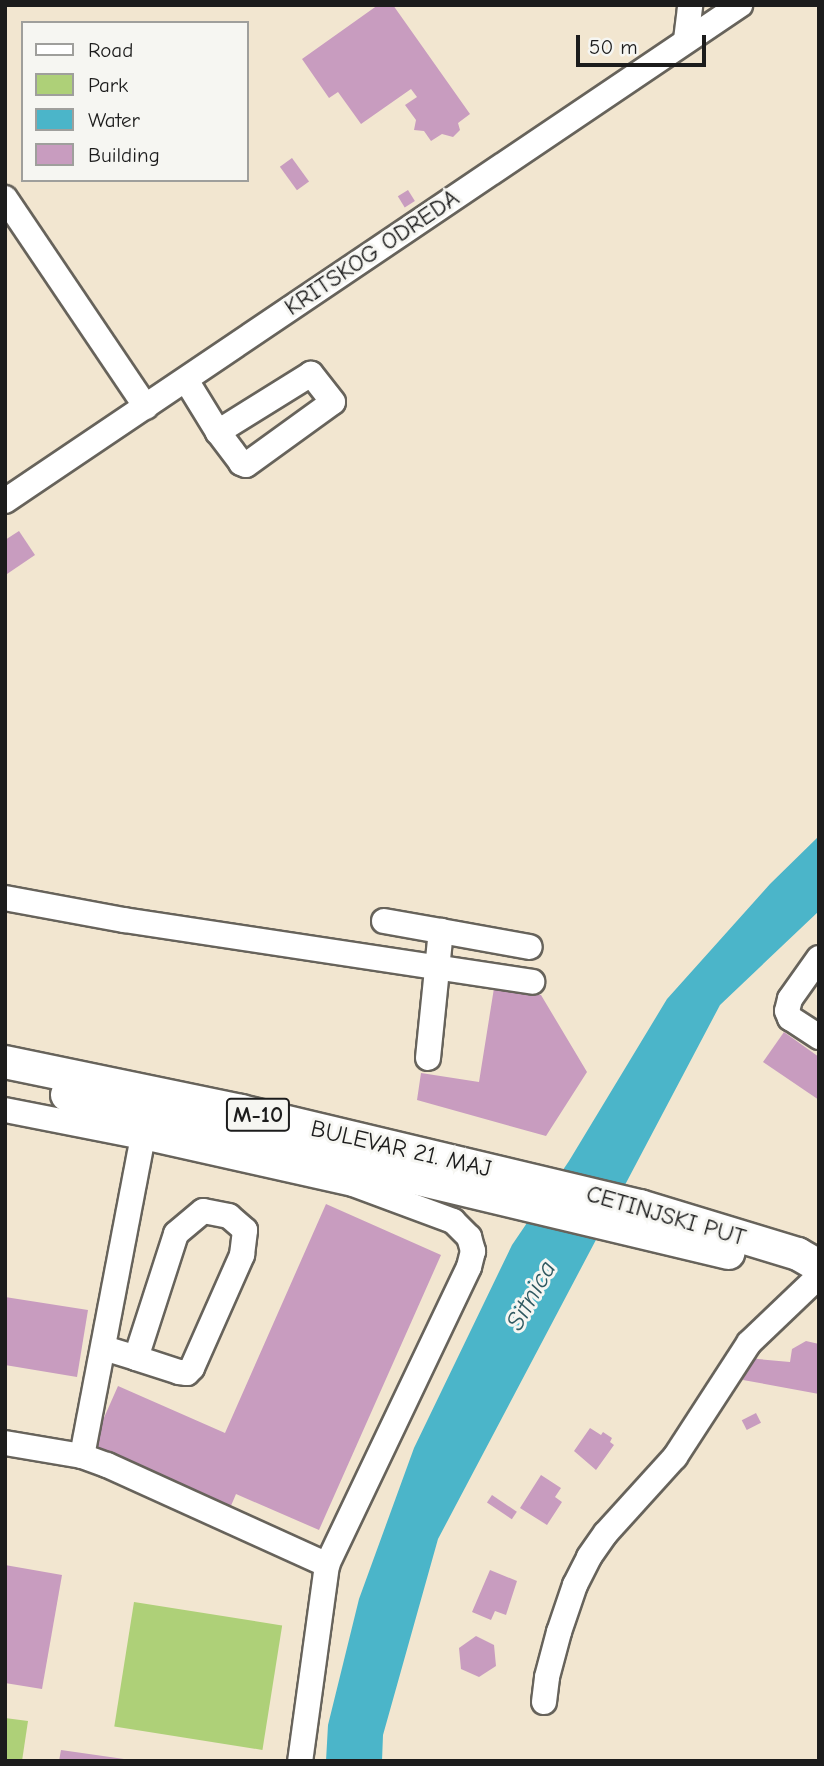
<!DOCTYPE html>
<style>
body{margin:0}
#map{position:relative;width:824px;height:1766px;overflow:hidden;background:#f2e6d0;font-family:"Comic Neue",sans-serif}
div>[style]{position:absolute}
.green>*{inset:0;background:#aed078;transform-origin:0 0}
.water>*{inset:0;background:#4bb5c9}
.building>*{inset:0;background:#c89cbf;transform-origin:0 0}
.roads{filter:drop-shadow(2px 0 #67635b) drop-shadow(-2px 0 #67635b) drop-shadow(0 2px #67635b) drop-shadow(0 -2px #67635b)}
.minor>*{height:24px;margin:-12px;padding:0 12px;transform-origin:12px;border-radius:12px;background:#fff}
.major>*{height:32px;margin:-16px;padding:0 16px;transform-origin:16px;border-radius:16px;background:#fff}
span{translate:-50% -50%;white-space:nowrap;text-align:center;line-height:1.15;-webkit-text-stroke:6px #f6f6f2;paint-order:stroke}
.shield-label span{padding:2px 5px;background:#f6f6f2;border:2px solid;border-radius:5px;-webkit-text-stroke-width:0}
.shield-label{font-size:23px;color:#1c1c1c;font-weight:700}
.street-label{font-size:24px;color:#1c1c1c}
.water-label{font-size:26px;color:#2f5961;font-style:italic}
.frame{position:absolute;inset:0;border:7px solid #1c1c1c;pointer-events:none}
.legend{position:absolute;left:21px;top:21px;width:228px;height:161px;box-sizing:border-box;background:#f6f6f2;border:2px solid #9f9f9c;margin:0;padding:9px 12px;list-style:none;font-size:21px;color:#1c1c1c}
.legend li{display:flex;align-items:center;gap:14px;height:35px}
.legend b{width:35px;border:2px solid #9f9f9c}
.scale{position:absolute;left:576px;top:35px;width:130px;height:32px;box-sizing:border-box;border:4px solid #1c1c1c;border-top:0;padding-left:9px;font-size:21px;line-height:24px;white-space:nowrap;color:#1c1c1c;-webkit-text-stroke:5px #f6f6f2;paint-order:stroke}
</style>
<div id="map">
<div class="green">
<i style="left:134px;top:1602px;width:150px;height:126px;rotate:9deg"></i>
<i style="clip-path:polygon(5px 1718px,28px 1721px,22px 1761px,5px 1761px)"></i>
</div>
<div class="water">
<i style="clip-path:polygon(819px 836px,819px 911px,720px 1005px,438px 1539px,383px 1735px,382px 1761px,326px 1761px,328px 1725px,359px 1599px,414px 1448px,512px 1245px,569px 1161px,667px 999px,770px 884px)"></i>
</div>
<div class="building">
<i style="clip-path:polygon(378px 5px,393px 5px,470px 114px,458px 123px,460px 130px,453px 137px,442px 134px,431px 141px,424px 131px,414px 130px,416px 120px,405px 105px,417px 97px,411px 89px,361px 124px,338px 92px,329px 98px,302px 59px)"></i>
<i style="left:292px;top:158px;width:29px;height:15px;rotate:54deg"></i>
<i style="left:408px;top:190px;width:13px;height:12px;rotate:58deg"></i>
<i style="clip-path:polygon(19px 531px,35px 555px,7px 574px,5px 540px)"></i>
<i style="clip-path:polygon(494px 988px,541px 995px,587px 1072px,546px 1136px,417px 1100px,421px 1073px,479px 1082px)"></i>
<i style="clip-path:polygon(784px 1032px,819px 1057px,819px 1100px,763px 1062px)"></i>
<i style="clip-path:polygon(326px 1204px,441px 1255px,319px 1530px,236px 1494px,230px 1508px,91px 1447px,118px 1386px,225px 1433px)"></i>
<i style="clip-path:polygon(5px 1297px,88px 1310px,77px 1377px,5px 1365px)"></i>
<i style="clip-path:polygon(806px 1341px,819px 1344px,819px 1394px,743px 1380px,747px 1358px,790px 1362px,792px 1349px)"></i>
<i style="left:756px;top:1413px;width:11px;height:16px;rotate:63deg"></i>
<i style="clip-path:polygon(590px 1428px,601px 1435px,603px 1432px,612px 1438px,610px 1442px,614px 1445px,596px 1470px,574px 1451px)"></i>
<i style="clip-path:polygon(541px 1475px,561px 1488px,555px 1497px,562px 1502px,547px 1525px,520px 1508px)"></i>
<i style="left:492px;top:1495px;width:30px;height:9px;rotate:34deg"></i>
<i style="clip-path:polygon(5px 1565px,62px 1575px,42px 1689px,5px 1683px)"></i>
<i style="clip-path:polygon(490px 1570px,517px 1581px,506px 1615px,495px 1611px,491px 1620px,472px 1612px)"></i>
<i style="clip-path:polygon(476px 1636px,494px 1645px,496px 1666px,479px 1677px,461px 1669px,459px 1648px)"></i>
<i style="clip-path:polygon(61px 1750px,124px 1759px,124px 1761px,59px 1761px)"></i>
</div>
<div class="roads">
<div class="minor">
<i style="left:686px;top:40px;width:35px;rotate:-83deg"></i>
<i style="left:5px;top:198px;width:252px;rotate:56deg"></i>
<i style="left:186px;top:380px;width:61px;rotate:58.4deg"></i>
<i style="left:218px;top:432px;width:39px;rotate:53deg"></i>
<i style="left:241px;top:463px;width:5px;rotate:22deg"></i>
<i style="left:246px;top:465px;width:107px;rotate:-35.9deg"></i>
<i style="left:333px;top:402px;width:36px;rotate:-128deg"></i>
<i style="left:311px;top:374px;width:110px;rotate:148.1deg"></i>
<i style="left:5px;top:501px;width:887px;rotate:-34.01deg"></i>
<i style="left:5px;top:898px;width:121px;rotate:10.5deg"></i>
<i style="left:124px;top:920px;width:413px;rotate:8.6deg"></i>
<i style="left:384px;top:921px;width:58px;rotate:10deg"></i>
<i style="left:819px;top:958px;width:50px;rotate:125.3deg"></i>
<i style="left:790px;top:999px;width:12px;rotate:104deg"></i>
<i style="left:787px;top:1011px;width:8px;rotate:67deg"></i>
<i style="left:790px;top:1018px;width:35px;rotate:33deg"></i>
<i style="left:428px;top:1058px;width:128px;rotate:-84.2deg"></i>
<i style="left:441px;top:931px;width:90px;rotate:10.2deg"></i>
<i style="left:5px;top:1110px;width:141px;rotate:11.1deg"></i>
<i style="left:143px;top:1137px;width:215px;rotate:12.6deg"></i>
<i style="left:353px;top:1184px;width:107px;rotate:20.3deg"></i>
<i style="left:453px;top:1221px;width:23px;rotate:45deg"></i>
<i style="left:469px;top:1237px;width:15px;rotate:74deg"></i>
<i style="left:473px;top:1251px;width:16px;rotate:104deg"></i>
<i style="left:469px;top:1267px;width:330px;rotate:115.5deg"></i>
<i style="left:327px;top:1565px;width:198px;rotate:97.8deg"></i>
<i style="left:104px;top:1348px;width:34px;rotate:17deg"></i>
<i style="left:136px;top:1358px;width:45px;rotate:18deg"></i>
<i style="left:179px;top:1372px;width:8px;rotate:7deg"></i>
<i style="left:187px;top:1373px;width:7px;rotate:-45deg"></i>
<i style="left:192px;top:1368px;width:124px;rotate:-66.1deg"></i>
<i style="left:242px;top:1255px;width:25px;rotate:-83deg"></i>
<i style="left:245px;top:1230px;width:21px;rotate:-139deg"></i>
<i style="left:229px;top:1216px;width:26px;rotate:-169deg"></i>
<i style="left:203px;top:1211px;width:35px;rotate:140deg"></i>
<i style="left:176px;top:1234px;width:130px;rotate:107.9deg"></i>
<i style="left:5px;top:1443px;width:78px;rotate:9.6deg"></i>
<i style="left:82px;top:1456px;width:27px;rotate:20deg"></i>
<i style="left:107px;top:1465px;width:242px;rotate:24.4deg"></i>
<i style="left:82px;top:1456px;width:325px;rotate:-79.2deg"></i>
<i style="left:544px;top:1702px;width:25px;rotate:-83deg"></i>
<i style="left:547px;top:1677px;width:47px;rotate:-75.1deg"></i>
<i style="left:559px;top:1632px;width:50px;rotate:-71.2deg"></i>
<i style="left:575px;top:1585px;width:31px;rotate:-63deg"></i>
<i style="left:589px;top:1557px;width:29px;rotate:-55deg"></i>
<i style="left:606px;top:1533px;width:103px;rotate:-47.8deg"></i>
<i style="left:675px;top:1457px;width:136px;rotate:-57deg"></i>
<i style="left:749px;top:1343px;width:97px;rotate:-43.7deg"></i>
</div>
<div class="major">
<i style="left:5px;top:1062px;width:241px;rotate:11.7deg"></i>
<i style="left:241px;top:1111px;width:410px;rotate:13.4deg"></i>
<i style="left:640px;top:1206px;width:165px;rotate:16.9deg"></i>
<i style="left:798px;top:1254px;width:24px;rotate:30deg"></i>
<i style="left:67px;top:1095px;width:680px;rotate:13.44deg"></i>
</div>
</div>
<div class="shield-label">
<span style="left:258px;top:1115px">M-10</span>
</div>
<div class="street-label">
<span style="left:372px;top:253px;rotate:-34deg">KRITSKOG ODREDA</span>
<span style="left:401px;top:1149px;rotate:13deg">BULEVAR 21. MAJ</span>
<span style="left:666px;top:1216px;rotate:16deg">CETINJSKI PUT</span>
</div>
<div class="water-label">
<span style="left:532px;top:1296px;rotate:-61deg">Sitnica</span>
</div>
<div class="frame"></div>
<ul class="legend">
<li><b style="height:9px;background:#fff"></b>Road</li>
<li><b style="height:19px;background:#aed078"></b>Park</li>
<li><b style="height:19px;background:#4bb5c9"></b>Water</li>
<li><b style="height:19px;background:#c89cbf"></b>Building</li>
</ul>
<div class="scale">50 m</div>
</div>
